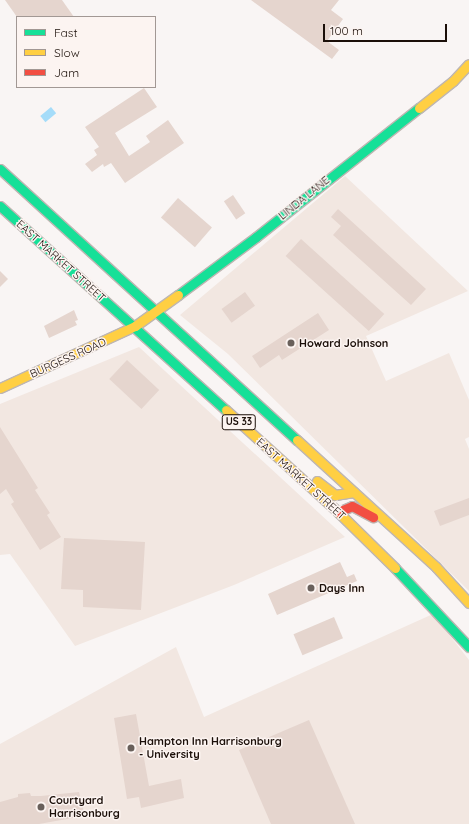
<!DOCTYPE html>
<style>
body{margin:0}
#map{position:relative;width:469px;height:824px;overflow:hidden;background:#f9f5f4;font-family:Quicksand,sans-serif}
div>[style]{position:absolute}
.built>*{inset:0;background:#f2e7e1}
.water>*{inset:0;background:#a5dcf9;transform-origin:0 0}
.building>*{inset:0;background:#e5d5ce;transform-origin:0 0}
.roads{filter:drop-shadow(1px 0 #beb6b2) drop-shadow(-1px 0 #beb6b2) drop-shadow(0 1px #beb6b2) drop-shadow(0 -1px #beb6b2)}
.fast>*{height:9px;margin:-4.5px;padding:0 4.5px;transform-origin:4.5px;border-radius:4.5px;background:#16e098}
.slow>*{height:9px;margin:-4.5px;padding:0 4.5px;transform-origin:4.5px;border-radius:4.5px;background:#ffcf43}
.jam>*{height:9px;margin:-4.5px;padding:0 4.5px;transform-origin:4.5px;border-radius:4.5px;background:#f24e42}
.dots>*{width:11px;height:11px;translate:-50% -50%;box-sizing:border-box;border:2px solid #fcf4f1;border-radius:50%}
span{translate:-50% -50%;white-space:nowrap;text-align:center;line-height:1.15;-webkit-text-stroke:3px #fcf4f1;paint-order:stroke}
.shield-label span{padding:1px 3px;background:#fcf4f1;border:1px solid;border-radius:3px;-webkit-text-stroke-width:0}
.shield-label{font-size:10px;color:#1b0f09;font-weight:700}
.street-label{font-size:11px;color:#1b0f09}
.poi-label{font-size:11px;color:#1b0f09;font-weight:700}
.left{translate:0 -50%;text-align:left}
.legend{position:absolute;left:16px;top:16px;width:140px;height:72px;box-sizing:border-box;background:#fcf4f1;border:1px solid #a29894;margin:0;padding:5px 7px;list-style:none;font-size:12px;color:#1b0f09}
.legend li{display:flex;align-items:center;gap:8px;height:20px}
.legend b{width:20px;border:1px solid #a29894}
.scale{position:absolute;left:323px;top:24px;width:124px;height:18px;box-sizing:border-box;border:2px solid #1b0f09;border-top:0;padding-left:5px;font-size:12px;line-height:14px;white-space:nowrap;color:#1b0f09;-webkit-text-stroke:3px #fcf4f1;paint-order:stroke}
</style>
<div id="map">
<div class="built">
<i style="clip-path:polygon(345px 176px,468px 291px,366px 336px,386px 381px,449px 353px,469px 400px,469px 437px,465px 439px,469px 449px,469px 591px,228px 354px,180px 315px)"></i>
<i style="clip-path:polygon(139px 347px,345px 537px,234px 585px,75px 646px,10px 554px,0 555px,0 404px)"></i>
<i style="clip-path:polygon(433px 614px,469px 660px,469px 824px,0 824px,0 744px,176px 647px,204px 717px)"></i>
</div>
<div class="water">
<i style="left:51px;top:107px;width:8px;height:14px;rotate:50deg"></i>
</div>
<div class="building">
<i style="clip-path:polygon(5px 0,62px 0,74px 17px,17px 17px)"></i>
<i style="clip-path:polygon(251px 0,339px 0,331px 10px,343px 19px,327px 41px,339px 50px,332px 59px)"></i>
<i style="clip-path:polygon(144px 88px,157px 107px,115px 133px,129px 156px,150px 142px,146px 136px,168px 120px,184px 143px,125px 183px,111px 163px,104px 167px,103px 164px,92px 172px,85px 164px,97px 155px,94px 150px,99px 147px,85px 127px)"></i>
<i style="left:233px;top:195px;width:22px;height:11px;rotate:56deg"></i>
<i style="left:178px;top:198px;width:45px;height:26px;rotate:41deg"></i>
<i style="clip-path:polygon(338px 209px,426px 289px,411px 305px,333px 235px,341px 226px,331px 217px)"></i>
<i style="left:301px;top:239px;width:112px;height:23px;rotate:42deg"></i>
<i style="clip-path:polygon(0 271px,8px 279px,0 287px)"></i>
<i style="left:245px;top:292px;width:17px;height:29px;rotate:54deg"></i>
<i style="clip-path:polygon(74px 310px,78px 320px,75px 321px,77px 325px,49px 338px,44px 326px)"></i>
<i style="clip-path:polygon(318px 313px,329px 330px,282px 360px,279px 355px,260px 368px,252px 356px)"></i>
<i style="left:127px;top:360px;width:44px;height:26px;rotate:43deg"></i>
<i style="clip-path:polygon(0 427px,38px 488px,35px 490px,50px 513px,47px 515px,61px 537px,40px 550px,11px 504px,14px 502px,6px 489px,0 494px)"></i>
<i style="clip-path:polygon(469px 498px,469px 515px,440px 526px,434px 511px)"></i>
<i style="clip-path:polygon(64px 538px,145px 542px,141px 610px,83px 607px,83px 590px,61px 589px)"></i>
<i style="clip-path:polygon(340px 562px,347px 577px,354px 574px,357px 581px,277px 615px,268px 594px)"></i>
<i style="left:334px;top:617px;width:23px;height:44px;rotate:67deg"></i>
<i style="clip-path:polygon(136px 714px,149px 786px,181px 779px,184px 798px,141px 808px,139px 797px,127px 799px,114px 718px)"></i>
<i style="clip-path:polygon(309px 720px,355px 824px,271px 824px,239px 750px)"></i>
<i style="clip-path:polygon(79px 792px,84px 813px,78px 817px,39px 824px,0 824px,0 802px,18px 797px,18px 794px,30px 793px,31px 796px,41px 796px)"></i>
</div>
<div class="roads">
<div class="fast">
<i style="left:0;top:169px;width:402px;rotate:42.4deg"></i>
<i style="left:0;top:206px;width:304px;rotate:42.1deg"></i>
<i style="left:178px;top:295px;width:97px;rotate:-36.6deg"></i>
<i style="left:256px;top:237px;width:208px;rotate:-38.4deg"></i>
<i style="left:395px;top:568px;width:108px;rotate:46.9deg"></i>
</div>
<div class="slow">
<i style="left:419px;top:108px;width:43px;rotate:-38.5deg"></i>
<i style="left:453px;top:81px;width:23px;rotate:-47deg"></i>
<i style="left:0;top:388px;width:149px;rotate:-24.7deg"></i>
<i style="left:135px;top:326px;width:53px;rotate:-35.8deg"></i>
<i style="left:226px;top:410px;width:151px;rotate:42.3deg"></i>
<i style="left:338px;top:512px;width:80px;rotate:44.5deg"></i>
<i style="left:297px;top:440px;width:188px;rotate:42.4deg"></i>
<i style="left:436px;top:567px;width:49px;rotate:47.5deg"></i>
<i style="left:317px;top:481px;width:23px;rotate:38deg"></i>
<i style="left:335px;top:495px;width:19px;rotate:-9deg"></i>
</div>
<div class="jam">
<i style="left:338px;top:512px;width:15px;rotate:-23deg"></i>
<i style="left:352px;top:506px;width:24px;rotate:28deg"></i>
</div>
</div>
<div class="dots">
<i style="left:291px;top:343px;background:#69605b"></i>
<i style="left:311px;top:588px;background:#69605b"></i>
<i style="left:131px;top:748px;background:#69605b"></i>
<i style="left:41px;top:807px;background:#69605b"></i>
</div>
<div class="shield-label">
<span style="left:239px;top:422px">US 33</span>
</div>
<div class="street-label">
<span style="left:304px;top:198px;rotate:-39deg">LINDA LANE</span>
<span style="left:61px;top:261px;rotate:42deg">EAST MARKET STREET</span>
<span style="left:68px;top:358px;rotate:-24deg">BURGESS ROAD</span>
<span style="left:301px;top:479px;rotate:42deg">EAST MARKET STREET</span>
</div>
<div class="poi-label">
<span class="left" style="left:299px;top:343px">Howard Johnson</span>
<span class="left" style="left:319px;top:588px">Days Inn</span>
<span class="left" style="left:139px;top:748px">Hampton Inn Harrisonburg<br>- University</span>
<span class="left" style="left:49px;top:807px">Courtyard<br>Harrisonburg</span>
</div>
<ul class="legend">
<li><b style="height:5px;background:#16e098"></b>Fast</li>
<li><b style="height:5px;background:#ffcf43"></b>Slow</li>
<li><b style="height:5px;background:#f24e42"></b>Jam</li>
</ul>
<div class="scale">100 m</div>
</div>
